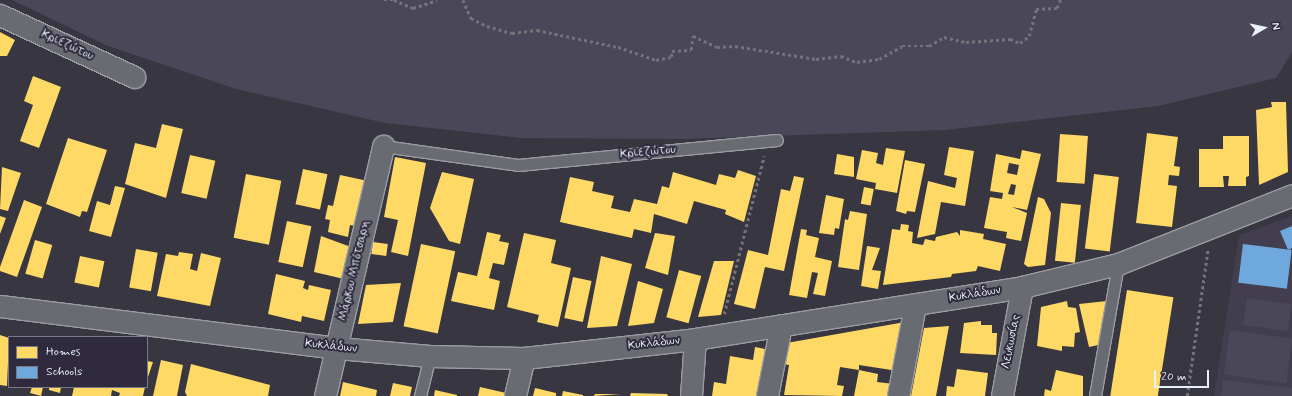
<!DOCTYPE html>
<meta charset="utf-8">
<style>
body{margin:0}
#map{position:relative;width:1292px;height:396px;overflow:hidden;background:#383640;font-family:Mynerve,sans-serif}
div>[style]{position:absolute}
.built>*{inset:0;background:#423e4f}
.green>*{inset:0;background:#4a4858;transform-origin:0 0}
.homes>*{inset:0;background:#ffd966;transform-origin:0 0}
.schools>*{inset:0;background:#6fa8dc;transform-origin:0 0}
.path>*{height:2.5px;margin-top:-1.25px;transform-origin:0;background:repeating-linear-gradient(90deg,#747379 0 3px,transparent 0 6px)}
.roads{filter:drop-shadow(1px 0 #9c9ca2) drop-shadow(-1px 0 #9c9ca2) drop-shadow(0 1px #9c9ca2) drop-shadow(0 -1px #9c9ca2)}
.lane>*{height:11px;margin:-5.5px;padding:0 5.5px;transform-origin:5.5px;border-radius:5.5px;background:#696b72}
.street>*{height:21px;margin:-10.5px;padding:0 10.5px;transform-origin:10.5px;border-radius:10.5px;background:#696b72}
span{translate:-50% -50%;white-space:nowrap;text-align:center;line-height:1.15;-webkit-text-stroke:4px #2f2a3d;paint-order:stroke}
.street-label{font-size:12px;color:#e8f1f8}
.legend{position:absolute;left:8px;top:336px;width:140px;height:52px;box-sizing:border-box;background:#2f2a3d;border:1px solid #797a88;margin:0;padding:5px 7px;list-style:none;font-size:12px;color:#e8f1f8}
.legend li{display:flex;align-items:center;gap:8px;height:20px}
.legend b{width:20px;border:1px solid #797a88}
.north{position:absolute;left:1244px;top:8px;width:40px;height:40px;-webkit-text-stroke:3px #2f2a3d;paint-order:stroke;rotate:81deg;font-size:11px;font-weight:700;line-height:16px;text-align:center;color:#e8f1f8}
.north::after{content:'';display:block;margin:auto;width:14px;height:18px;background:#e8f1f8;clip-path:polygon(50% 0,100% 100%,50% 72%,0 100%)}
.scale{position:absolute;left:1154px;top:370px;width:55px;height:18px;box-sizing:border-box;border:2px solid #e8f1f8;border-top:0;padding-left:5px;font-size:12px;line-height:14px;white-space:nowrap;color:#e8f1f8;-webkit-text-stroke:3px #2f2a3d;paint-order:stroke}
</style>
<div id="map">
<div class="built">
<i style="clip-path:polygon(1292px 216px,1292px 396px,1214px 396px,1239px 235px)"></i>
</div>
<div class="green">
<i style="clip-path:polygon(12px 0,1292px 0,1292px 52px,1276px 78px,1158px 106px,945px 130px,681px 139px,521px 138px,385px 123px,236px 89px,108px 46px)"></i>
<i style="left:1247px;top:298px;width:45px;height:27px;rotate:8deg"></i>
<i style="left:1230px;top:330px;width:63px;height:45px;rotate:8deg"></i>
<i style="clip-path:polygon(1223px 380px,1292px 388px,1292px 396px,1221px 396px)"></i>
</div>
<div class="homes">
<i style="clip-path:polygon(0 32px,15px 40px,7px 56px,0 56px)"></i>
<i style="clip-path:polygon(33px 76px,61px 87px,39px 148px,20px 141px,33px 105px,24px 101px)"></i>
<i style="clip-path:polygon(1271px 102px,1286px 102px,1288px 172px,1259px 185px,1256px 110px,1272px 107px)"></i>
<i style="clip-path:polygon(162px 124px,183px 129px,166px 198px,125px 184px,135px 143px,156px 148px)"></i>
<i style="clip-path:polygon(1147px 133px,1178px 137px,1174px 166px,1180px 167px,1179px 176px,1169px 175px,1168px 185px,1177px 186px,1172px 227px,1136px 223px)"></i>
<i style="left:1060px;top:134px;width:28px;height:48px;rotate:4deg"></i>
<i style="clip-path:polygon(1223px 136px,1249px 136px,1249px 176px,1246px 177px,1246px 186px,1228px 186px,1229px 176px,1223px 176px,1224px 187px,1199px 187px,1199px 149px,1223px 149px)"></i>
<i style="clip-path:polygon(68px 138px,107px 150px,87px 212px,82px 211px,80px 217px,46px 204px)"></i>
<i style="clip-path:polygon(949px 147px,974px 151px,965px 206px,941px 202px,935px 234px,917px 238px,928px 181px,955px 188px,957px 178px,944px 175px)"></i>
<i style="clip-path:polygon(886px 148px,905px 151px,897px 193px,875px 189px,876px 183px,856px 179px,862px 150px,878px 153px,876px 163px,883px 165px)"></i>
<i style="clip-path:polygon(evenodd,1022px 150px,1041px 154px,1027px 210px,1012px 207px,1027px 213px,1021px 241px,1006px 238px,1007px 232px,984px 228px,990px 197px,1002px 199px,1003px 193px,990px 191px,996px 154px,1020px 159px,1022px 150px,1009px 163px,1019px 165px,1017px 175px,1007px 173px,1009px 163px,1022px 150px,1011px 184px,1016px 185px,1014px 195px,1008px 194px,1011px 184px)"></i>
<i style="clip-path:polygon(837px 154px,854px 157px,854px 177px,834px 174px)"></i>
<i style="left:190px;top:155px;width:26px;height:39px;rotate:13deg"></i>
<i style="clip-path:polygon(395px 157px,426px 163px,408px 256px,391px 252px,398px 220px,384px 217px)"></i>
<i style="clip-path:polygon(905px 160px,925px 164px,915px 212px,907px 211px,906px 214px,896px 211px)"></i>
<i style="clip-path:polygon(2px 167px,21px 173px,8px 211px,0 209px)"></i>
<i style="left:303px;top:169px;width:25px;height:36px;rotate:12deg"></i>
<i style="clip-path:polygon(738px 170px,756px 176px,744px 222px,725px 214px,726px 210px,694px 201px,687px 224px,654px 214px,651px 233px,634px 229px,632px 238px,560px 222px,570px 177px,594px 182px,592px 191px,614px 196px,611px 208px,630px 212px,634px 199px,657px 204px,662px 186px,669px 188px,673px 172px,716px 185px,719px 174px,735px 178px)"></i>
<i style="clip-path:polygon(442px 172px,474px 179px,460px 244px,449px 241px,430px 208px)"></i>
<i style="left:246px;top:174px;width:36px;height:65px;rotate:11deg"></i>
<i style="left:1094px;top:174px;width:25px;height:75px;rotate:7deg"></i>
<i style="clip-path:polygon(340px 175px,368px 181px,355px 226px,350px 225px,348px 237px,328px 232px,330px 220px,325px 219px,328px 205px,333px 206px)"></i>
<i style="clip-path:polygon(794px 176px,804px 178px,784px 271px,765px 267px,755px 309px,734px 304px,748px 250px,768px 255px,781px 189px,790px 191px)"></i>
<i style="clip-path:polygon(115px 186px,125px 188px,111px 237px,89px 231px,97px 201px,110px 205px)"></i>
<i style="left:864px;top:187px;width:10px;height:17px;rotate:11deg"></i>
<i style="clip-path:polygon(826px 195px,844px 199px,839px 229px,835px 228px,834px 235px,819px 233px)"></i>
<i style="clip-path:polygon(1038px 197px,1044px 199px,1051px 213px,1045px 265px,1028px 267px,1024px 264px)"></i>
<i style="clip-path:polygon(24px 200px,42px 207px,17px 277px,0 271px,0 267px)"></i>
<i style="left:1061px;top:203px;width:20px;height:58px;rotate:6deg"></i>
<i style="clip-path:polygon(850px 211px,867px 214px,859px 270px,838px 267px,845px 219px,848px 220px)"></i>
<i style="clip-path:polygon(0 216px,6px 218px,0 234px)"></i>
<i style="left:287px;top:221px;width:25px;height:42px;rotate:12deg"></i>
<i style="clip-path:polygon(901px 224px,909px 225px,908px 231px,913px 232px,912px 243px,923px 245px,925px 239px,935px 241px,936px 237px,957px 232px,960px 236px,960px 230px,984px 234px,983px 239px,1006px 244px,1000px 271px,978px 266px,976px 271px,952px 274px,951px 277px,883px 285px,892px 229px,900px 230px)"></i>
<i style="clip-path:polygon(801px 229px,807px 230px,806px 235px,819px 238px,815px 257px,832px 261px,825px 296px,813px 294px,818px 273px,812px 272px,807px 298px,789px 295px)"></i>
<i style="clip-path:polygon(487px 232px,501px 235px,499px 241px,509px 243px,504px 265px,493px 263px,489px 278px,500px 281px,494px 310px,451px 301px,458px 272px,477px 276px)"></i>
<i style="clip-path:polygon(524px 233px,556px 240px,551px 263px,571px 268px,558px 327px,537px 322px,539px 315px,507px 307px)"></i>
<i style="clip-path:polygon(655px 233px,675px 236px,668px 275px,645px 268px)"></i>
<i style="clip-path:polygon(321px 236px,351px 247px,344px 279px,314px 272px)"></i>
<i style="left:35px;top:240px;width:18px;height:35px;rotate:16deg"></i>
<i style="left:373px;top:242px;width:15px;height:12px;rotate:8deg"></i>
<i style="left:421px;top:244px;width:35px;height:84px;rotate:12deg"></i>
<i style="clip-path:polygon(867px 246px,880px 248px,872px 270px,881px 271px,878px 289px,861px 286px)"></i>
<i style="left:136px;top:249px;width:22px;height:39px;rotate:10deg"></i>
<i style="clip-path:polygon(179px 252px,193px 254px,190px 269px,197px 271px,201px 253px,221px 258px,210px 306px,157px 296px,166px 254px,178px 256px)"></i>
<i style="left:80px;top:256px;width:25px;height:27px;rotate:12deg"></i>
<i style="clip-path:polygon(601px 256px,632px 264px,617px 326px,587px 328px)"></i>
<i style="clip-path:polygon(714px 261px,734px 261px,721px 315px,698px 317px)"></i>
<i style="left:679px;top:270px;width:23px;height:49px;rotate:15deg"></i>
<i style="clip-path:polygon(276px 274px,305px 281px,303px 288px,308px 290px,309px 285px,331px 290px,324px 321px,302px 316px,301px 322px,268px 314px)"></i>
<i style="left:573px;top:277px;width:19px;height:42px;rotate:12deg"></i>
<i style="clip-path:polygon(638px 281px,663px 289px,654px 323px,628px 326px)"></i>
<i style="clip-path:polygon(401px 283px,393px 322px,358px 324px,366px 285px)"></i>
<i style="left:1127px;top:290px;width:47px;height:107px;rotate:9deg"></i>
<i style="clip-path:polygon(1067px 301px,1068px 307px,1076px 308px,1080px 332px,1075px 333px,1074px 347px,1062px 346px,1062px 351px,1037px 346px,1041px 307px)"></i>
<i style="clip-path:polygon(1107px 301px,1103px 344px,1089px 347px,1079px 304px)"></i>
<i style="clip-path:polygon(981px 321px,981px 325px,992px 325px,992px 333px,997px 333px,996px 355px,960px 353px,964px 323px)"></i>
<i style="clip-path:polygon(905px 322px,898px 371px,859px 365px,859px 370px,840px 367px,837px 385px,844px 386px,842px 396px,784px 395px,789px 365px,779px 363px,781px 344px)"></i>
<i style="clip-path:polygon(949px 326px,936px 396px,911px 396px,924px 328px)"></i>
<i style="clip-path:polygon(0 335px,9px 338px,7px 386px,0 385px)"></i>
<i style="clip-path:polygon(755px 347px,765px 349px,758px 396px,712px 396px,714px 382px,726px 384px,730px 356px,753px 360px)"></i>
<i style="clip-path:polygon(161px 360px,183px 365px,177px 396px,153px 396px)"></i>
<i style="clip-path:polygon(147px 361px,153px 362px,147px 380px)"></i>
<i style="clip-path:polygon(191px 364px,270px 385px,268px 396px,187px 396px,185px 392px)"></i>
<i style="clip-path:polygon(957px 369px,988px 373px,985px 396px,946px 396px,947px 386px,954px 387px)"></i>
<i style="clip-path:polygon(859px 370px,878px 374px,877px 382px,894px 384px,892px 396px,854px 396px)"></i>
<i style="clip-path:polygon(1056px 370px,1083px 376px,1083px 396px,1044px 396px,1045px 389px,1051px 391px)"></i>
<i style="clip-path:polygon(343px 382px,377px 390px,376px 396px,340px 396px)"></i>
<i style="clip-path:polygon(393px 383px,412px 387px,410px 396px,390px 396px)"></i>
<i style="clip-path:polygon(32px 387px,43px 387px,41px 396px,30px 393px)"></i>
<i style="clip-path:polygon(49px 387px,61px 387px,60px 393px,49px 390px)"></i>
<i style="clip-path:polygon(74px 387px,145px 387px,143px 396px,119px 396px,120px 393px,112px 390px,111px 396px,72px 396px)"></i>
<i style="clip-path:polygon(480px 387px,506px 393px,505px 396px,478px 396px)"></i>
<i style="clip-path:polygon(535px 388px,556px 393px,556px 396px,533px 396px)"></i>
<i style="clip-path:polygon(435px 390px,457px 395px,457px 396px,434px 396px)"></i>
<i style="clip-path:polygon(563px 391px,583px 395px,583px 396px,562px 396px)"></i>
<i style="clip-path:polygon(631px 393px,667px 394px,668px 396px,630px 396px)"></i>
<i style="clip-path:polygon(595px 394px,621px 394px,594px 396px)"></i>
</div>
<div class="schools">
<i style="clip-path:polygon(1292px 226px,1292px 248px,1288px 250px,1280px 231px)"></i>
<i style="left:1243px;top:244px;width:49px;height:39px;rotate:7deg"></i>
</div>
<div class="path">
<i style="left:384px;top:0;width:9px"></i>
<i style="left:394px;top:0;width:21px;rotate:23deg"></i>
<i style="left:413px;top:8px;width:25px;rotate:-18deg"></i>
<i style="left:463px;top:0;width:20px;rotate:66deg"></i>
<i style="left:471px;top:18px;width:18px;rotate:27deg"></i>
<i style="left:487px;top:26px;width:26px;rotate:16deg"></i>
<i style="left:512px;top:33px;width:25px;rotate:-7deg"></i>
<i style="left:537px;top:30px;width:83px;rotate:11.9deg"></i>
<i style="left:618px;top:47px;width:40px;rotate:18.9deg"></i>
<i style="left:656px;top:60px;width:15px;rotate:-11deg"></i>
<i style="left:671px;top:57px;width:6px;rotate:-81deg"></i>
<i style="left:672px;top:51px;width:19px;rotate:-3deg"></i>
<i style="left:691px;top:50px;width:14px;rotate:-82deg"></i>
<i style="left:693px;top:36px;width:26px;rotate:25deg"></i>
<i style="left:717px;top:47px;width:18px;rotate:-3deg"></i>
<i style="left:735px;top:46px;width:82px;rotate:9.1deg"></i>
<i style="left:816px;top:59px;width:25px;rotate:-7deg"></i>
<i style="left:841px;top:56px;width:17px;rotate:21deg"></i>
<i style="left:857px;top:62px;width:22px;rotate:-8deg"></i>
<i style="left:879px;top:59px;width:26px;rotate:-29deg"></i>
<i style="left:902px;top:46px;width:27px"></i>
<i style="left:929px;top:46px;width:17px;rotate:-31deg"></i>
<i style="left:944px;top:37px;width:23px;rotate:13deg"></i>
<i style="left:966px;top:42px;width:44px;rotate:-3.9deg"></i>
<i style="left:1010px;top:39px;width:11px;rotate:22deg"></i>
<i style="left:1020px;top:43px;width:11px;rotate:-38deg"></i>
<i style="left:1029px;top:36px;width:28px;rotate:-75deg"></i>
<i style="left:1036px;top:9px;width:21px;rotate:-3deg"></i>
<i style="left:1057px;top:8px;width:9px;rotate:-69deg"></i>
<i style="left:724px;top:314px;width:163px;rotate:-75.8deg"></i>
<i style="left:1187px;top:396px;width:148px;rotate:-81.9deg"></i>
</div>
<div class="roads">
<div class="lane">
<i style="left:383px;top:146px;width:136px;rotate:8deg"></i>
<i style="left:518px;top:165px;width:260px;rotate:-5.5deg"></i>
<i style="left:420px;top:396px;width:41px;rotate:-76deg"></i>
<i style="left:1095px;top:396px;width:134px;rotate:-80.1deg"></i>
</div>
<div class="street">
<i style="left:0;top:15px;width:148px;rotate:24.8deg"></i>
<i style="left:0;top:306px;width:340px;rotate:7.1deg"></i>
<i style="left:337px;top:348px;width:93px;rotate:4.9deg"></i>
<i style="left:430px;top:356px;width:94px;rotate:1.2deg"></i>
<i style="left:524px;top:358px;width:172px;rotate:-6.3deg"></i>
<i style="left:695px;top:339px;width:331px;rotate:-9deg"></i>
<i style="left:1022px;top:287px;width:99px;rotate:-13.5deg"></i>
<i style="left:1118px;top:264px;width:187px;rotate:-21.6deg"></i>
<i style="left:325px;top:396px;width:257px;rotate:-76.9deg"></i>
<i style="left:515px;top:396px;width:39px;rotate:-77deg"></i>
<i style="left:691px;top:396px;width:57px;rotate:-86deg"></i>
<i style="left:767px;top:396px;width:72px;rotate:-78.8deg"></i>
<i style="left:898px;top:396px;width:93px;rotate:-79.4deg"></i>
<i style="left:1002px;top:396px;width:111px;rotate:-79.6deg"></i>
</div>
</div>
<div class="street-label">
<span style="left:67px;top:46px;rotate:25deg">Κριεζώτου</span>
<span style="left:648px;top:153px;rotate:-5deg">Κριεζώτου</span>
<span style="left:355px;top:271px;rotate:-77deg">Μάρκου Μπότσαρη</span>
<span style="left:975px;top:295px;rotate:-9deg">Κυκλάδων</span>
<span style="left:1012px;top:342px;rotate:-79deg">Λευκωσίας</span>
<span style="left:654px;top:344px;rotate:-6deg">Κυκλάδων</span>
<span style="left:331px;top:347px;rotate:6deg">Κυκλάδων</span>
</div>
<ul class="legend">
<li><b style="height:11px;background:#ffd966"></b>Homes</li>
<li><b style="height:11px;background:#6fa8dc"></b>Schools</li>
</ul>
<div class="north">N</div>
<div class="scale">20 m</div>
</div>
